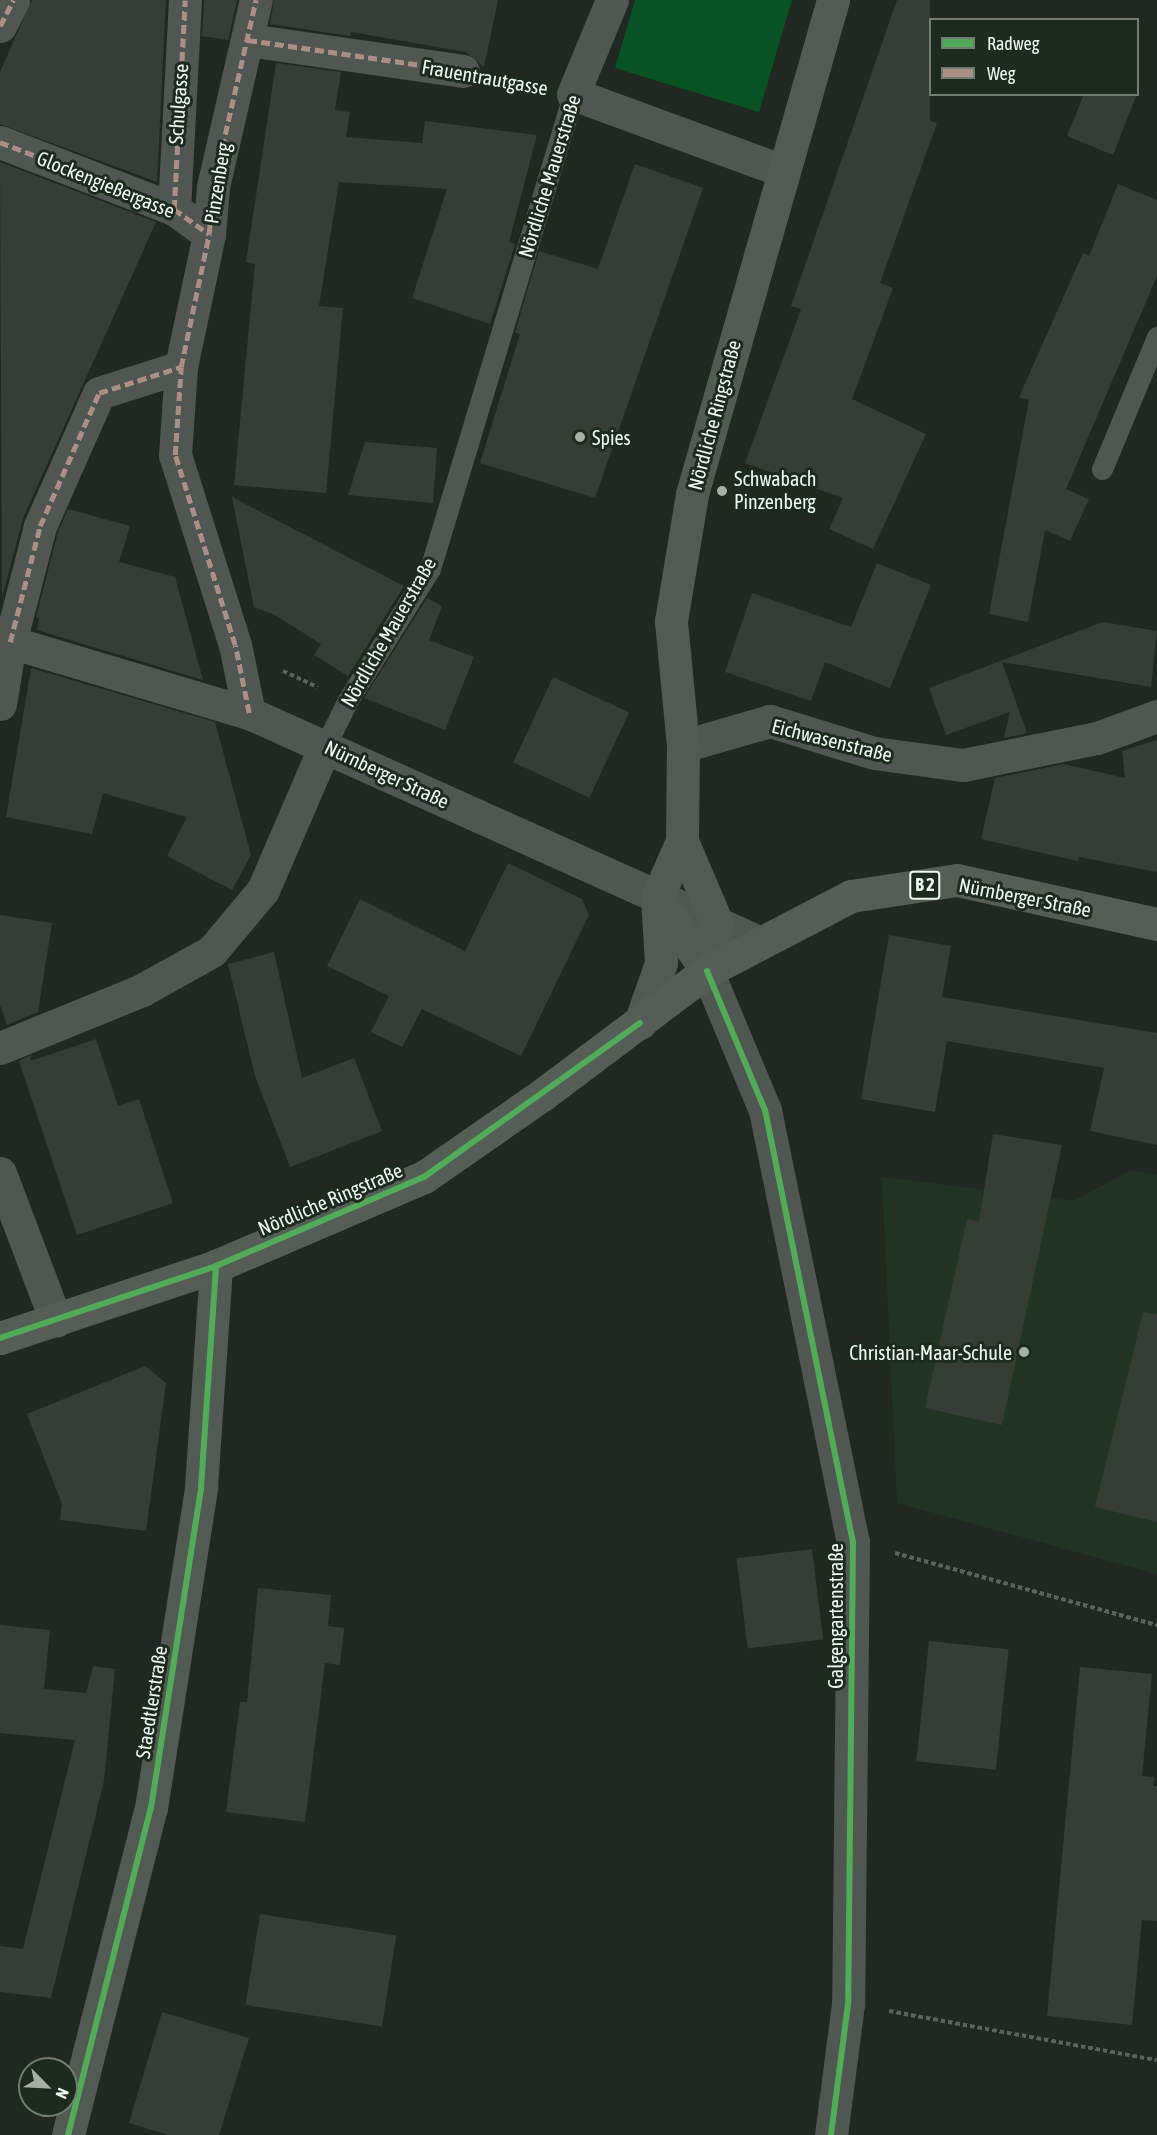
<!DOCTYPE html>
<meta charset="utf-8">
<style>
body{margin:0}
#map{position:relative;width:1157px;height:2135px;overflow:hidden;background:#202821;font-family:"Asap Condensed",sans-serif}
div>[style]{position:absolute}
.built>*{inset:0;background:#213424}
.green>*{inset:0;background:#085324}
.building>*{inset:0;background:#363d37;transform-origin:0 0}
.path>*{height:4px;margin-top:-2px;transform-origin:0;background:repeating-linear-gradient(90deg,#5c615c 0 4.5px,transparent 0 7.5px)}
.lane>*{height:21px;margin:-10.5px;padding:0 10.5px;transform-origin:10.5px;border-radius:10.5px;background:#505651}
.street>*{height:33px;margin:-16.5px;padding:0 16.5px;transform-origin:16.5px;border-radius:16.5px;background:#505651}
.secondary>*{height:33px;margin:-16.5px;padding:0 16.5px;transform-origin:16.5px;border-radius:16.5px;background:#515a53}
.primary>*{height:33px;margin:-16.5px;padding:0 16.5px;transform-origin:16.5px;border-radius:16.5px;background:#545e57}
.quiet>*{height:4.5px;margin-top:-2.25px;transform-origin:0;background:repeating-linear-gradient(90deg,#ac8f84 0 9px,transparent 0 13.5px)}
.cycleway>*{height:6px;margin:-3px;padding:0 3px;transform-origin:3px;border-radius:3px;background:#51ab58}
.dots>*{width:16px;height:16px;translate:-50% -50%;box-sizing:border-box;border:3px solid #1d2b1f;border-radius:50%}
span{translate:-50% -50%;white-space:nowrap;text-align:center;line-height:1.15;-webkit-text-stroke:6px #1d2b1f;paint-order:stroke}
.shield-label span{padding:2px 4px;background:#1d2b1f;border:2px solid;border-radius:4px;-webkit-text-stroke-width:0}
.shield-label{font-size:18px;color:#eef8ef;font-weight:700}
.street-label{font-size:20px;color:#eef8ef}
.poi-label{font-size:20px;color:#eef8ef}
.left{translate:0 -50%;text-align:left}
.right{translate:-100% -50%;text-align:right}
.legend{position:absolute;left:929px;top:18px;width:210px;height:78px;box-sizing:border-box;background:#1d2b1f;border:2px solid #717d72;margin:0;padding:8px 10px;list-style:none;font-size:18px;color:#eef8ef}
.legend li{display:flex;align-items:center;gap:12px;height:30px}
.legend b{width:30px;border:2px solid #717d72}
.north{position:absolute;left:18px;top:2057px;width:60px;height:60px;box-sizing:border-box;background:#1d2b1f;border:2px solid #717d72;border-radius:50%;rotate:114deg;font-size:16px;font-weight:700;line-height:24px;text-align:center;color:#eef8ef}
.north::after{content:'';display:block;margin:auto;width:21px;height:27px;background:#a6afa7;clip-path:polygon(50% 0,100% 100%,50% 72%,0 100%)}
</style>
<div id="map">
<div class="built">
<i style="clip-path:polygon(1132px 1170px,1157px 1175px,1157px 1574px,897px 1503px,882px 1177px,1073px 1201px)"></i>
</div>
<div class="green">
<i style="clip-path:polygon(635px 0,792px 0,759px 112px,615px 68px)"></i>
</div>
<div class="building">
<i style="clip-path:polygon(32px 0,166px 0,157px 182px,0 124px,0 72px)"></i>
<i style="clip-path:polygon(204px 0,237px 0,228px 40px,202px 36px)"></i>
<i style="clip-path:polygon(274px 0,498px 0,484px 67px,466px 52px,351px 32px,350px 36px,270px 24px)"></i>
<i style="clip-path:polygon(897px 0,930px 0,930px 121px,937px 123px,880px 283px,893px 288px,852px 399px,926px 434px,873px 549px,829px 529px,843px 498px,745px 463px,801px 309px,791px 306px)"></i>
<i style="clip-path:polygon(276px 63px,341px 72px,335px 110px,350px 112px,346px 137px,422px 143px,425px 121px,537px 135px,509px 242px,515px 244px,490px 324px,412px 298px,447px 189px,339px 182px,319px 306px,343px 308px,326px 493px,234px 485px,255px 264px,246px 262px)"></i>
<i style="clip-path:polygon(1084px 94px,1137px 94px,1113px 155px,1067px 136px)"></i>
<i style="clip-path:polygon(0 162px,156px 222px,23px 518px,2px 598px)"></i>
<i style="clip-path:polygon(635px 164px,703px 188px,595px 498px,480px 463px,520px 334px,515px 332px,539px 251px,598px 269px)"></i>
<i style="clip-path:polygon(1118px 184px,1157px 200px,1157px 276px,1066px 489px,1089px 499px,1070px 541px,1045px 530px,1028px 622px,989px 614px,1029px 400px,1019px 397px,1083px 253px,1089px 256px)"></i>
<i style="clip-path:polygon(365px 442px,437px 448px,433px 503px,348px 495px)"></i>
<i style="clip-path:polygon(232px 497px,404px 586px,348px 676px,314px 655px,321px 644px,275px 615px,254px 607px)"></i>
<i style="clip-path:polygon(68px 509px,130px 526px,119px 562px,175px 577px,203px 680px,37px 630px,39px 618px,36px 617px,58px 532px)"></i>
<i style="clip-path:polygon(877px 563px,931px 585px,890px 688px,825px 662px,811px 701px,725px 672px,752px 593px,851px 627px)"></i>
<i style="clip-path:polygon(427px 598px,442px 606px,429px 640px,474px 657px,445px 730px,364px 698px)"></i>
<i style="clip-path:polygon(1103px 622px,1157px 631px,1151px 687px,1002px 662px,1027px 733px,1004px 738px,1010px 712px,946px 735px,929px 688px)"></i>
<i style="clip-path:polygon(31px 668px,215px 722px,251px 855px,232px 890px,167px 856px,187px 817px,103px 793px,92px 834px,6px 817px)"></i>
<i style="left:553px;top:677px;width:84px;height:94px;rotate:25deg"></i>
<i style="clip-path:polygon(1157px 740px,1157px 872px,1079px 857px,1078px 861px,981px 839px,995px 778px,1064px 764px,1125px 778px,1122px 751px)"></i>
<i style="clip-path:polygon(508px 863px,582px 899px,589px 915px,521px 1056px,422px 1009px,402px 1047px,371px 1032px,389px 996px,327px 966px,360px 899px,465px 951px)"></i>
<i style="clip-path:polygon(0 915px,52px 923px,38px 1012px,7px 1025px,0 1005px)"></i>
<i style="clip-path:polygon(889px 935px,951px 946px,942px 997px,1157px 1033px,1157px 1145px,1090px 1131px,1104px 1068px,947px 1041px,935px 1112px,861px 1099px)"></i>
<i style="clip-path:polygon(274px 952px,302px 1078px,354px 1058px,382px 1131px,290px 1167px,255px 1076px,228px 964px)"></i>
<i style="clip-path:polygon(96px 1039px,118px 1106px,139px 1099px,173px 1203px,77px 1235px,19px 1061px,31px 1055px,30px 1061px)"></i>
<i style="clip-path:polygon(993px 1134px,1062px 1145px,1002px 1425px,925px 1408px,967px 1219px,979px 1221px)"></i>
<i style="clip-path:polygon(1143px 1312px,1157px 1314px,1157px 1522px,1095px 1507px)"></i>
<i style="clip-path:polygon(145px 1366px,166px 1383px,146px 1531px,60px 1520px,62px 1504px,27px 1414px)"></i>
<i style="left:812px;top:1549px;width:91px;height:76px;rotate:83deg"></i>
<i style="clip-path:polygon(258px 1588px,331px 1595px,328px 1626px,344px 1628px,340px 1665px,325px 1663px,305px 1822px,226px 1812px,240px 1702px,247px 1702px)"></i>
<i style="clip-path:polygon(0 1625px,50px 1630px,44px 1689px,86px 1693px,93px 1666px,115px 1669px,104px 1781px,51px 1998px,0 1992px,0 1946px,23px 1949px,75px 1740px,0 1733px)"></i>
<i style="left:929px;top:1641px;width:80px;height:121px;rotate:6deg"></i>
<i style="clip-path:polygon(1080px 1667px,1152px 1674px,1142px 1776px,1154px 1777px,1153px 1786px,1157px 1786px,1157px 1921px,1142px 1920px,1132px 2025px,1047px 2016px)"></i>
<i style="left:260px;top:1914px;width:138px;height:92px;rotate:9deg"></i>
<i style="clip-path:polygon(162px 2012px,249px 2038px,219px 2135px,168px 2135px,129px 2123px)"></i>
</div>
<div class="path">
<i style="left:503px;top:80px;width:32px;rotate:11deg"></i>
<i style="left:283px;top:671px;width:38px;rotate:25deg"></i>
<i style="left:895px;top:1553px;width:272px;rotate:15.4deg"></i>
<i style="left:889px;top:2011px;width:272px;rotate:10.4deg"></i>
</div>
<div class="lane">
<i style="left:1102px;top:469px;width:143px;rotate:-67.4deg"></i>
<i style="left:325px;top:746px;width:51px;rotate:-63.4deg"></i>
<i style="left:348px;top:700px;width:155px;rotate:-58deg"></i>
<i style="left:430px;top:569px;width:496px;rotate:-73.2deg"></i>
</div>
<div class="street">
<i style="left:612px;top:0;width:102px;rotate:112.5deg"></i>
<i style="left:573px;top:94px;width:221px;rotate:20.1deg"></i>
<i style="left:0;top:26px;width:29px;rotate:-63deg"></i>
<i style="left:248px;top:40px;width:217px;rotate:8.2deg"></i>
<i style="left:0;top:142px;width:186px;rotate:21.1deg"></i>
<i style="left:174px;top:209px;width:43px;rotate:35.5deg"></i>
<i style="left:174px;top:209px;width:209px;rotate:-87deg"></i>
<i style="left:0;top:639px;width:260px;rotate:16.6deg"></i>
<i style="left:249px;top:713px;width:561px;rotate:24.19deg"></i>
<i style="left:0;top:704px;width:63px;rotate:-80.8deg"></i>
<i style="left:10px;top:642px;width:120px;rotate:-75.5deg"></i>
<i style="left:40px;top:526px;width:145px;rotate:-66.1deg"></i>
<i style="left:99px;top:393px;width:86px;rotate:-17.6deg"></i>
<i style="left:249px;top:713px;width:69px;rotate:-101.6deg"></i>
<i style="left:235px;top:645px;width:199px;rotate:-107.5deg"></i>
<i style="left:175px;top:455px;width:88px;rotate:-86.1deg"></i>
<i style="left:181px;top:367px;width:136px;rotate:-78.1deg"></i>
<i style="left:209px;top:234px;width:47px;rotate:-85.1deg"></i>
<i style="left:213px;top:187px;width:192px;rotate:-77.1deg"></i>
<i style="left:683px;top:746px;width:91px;rotate:-16deg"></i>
<i style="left:770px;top:721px;width:109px;rotate:17.1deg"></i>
<i style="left:874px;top:753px;width:90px;rotate:7.7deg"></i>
<i style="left:963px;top:765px;width:137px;rotate:-11.4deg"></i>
<i style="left:1097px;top:738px;width:64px;rotate:-20.1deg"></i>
<i style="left:707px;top:971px;width:151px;rotate:67.4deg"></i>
<i style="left:765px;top:1110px;width:441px;rotate:78.5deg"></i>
<i style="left:853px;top:1542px;width:462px;rotate:90.6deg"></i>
<i style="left:848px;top:2004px;width:132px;rotate:97.4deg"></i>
<i style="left:0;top:1048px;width:153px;rotate:-22.2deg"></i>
<i style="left:142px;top:990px;width:80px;rotate:-29.1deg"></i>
<i style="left:212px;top:951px;width:80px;rotate:-50.1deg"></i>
<i style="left:263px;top:890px;width:157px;rotate:-66.7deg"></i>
<i style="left:0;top:1173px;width:158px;rotate:69.3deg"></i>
</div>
<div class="secondary">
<i style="left:682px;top:841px;width:89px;rotate:66.9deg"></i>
<i style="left:717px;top:923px;width:49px;rotate:101.8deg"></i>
<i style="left:657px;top:898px;width:88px;rotate:55.6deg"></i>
<i style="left:640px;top:1023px;width:64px;rotate:-70.7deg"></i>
<i style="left:661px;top:963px;width:65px;rotate:-93.5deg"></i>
<i style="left:657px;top:898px;width:62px;rotate:-66.3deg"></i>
<i style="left:682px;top:841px;width:95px;rotate:-89.4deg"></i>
<i style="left:683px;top:746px;width:126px;rotate:-95.5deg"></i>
<i style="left:671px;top:621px;width:129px;rotate:-80.6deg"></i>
<i style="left:692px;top:494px;width:514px;rotate:-74.07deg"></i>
<i style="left:68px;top:2135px;width:337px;rotate:-75.8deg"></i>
<i style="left:151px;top:1808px;width:325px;rotate:-81.1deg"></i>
<i style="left:201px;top:1487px;width:222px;rotate:-86.1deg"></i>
</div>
<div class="primary">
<i style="left:0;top:1338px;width:228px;rotate:-18.4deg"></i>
<i style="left:216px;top:1266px;width:226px;rotate:-23.2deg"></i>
<i style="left:424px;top:1177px;width:144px;rotate:-34.8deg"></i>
<i style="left:542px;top:1095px;width:206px;rotate:-36.9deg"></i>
<i style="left:707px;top:971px;width:162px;rotate:-27.5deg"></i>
<i style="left:851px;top:896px;width:107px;rotate:-8.6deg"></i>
<i style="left:957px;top:880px;width:205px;rotate:12.4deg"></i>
</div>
<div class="quiet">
<i style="left:0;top:26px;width:29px;rotate:-63deg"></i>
<i style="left:248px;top:40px;width:217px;rotate:8.2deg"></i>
<i style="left:0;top:142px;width:186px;rotate:21.1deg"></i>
<i style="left:174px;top:209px;width:43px;rotate:35.5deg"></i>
<i style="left:174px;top:209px;width:209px;rotate:-87deg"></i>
<i style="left:10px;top:642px;width:120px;rotate:-75.5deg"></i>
<i style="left:40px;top:526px;width:145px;rotate:-66.1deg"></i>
<i style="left:99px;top:393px;width:86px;rotate:-17.6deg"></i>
<i style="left:249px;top:713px;width:69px;rotate:-101.6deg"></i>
<i style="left:235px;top:645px;width:199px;rotate:-107.5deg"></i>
<i style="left:175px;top:455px;width:88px;rotate:-86.1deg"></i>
<i style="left:181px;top:367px;width:136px;rotate:-78.1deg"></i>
<i style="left:209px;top:234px;width:47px;rotate:-85.1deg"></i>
<i style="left:213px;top:187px;width:192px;rotate:-77.1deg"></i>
</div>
<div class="cycleway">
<i style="left:707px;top:971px;width:151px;rotate:67.4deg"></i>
<i style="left:765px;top:1110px;width:441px;rotate:78.5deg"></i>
<i style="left:853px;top:1542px;width:462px;rotate:90.6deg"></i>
<i style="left:848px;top:2004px;width:132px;rotate:97.4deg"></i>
<i style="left:0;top:1338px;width:228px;rotate:-18.4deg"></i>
<i style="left:216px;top:1266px;width:226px;rotate:-23.2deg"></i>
<i style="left:424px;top:1177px;width:265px;rotate:-35.5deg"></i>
<i style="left:68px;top:2135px;width:337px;rotate:-75.8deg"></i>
<i style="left:151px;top:1808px;width:325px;rotate:-81.1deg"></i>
<i style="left:201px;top:1487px;width:222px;rotate:-86.1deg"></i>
</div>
<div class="dots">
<i style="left:580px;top:437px;background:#a6afa7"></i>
<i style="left:722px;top:491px;background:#a6afa7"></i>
<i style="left:1024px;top:1352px;background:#a6afa7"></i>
</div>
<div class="shield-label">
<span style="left:925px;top:885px">B 2</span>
</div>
<div class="street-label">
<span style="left:485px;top:77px;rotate:10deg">Frauentrautgasse</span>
<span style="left:178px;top:104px;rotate:-86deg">Schulgasse</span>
<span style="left:549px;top:176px;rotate:-73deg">Nördliche Mauerstraße</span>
<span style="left:217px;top:183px;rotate:-81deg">Pinzenberg</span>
<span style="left:106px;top:184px;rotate:22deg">Glockengießergasse</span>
<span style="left:714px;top:415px;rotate:-75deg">Nördliche Ringstraße</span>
<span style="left:388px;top:632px;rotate:-60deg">Nördliche Mauerstraße</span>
<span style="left:832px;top:740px;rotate:14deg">Eichwasenstraße</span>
<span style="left:387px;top:774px;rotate:25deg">Nürnberger Straße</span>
<span style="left:1025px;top:897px;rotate:11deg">Nürnberger Straße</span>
<span style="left:330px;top:1199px;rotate:-23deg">Nördliche Ringstraße</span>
<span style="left:835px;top:1616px;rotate:-90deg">Galgengartenstraße</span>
<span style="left:151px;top:1702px;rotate:-81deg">Staedtlerstraße</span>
</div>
<div class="poi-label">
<span class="left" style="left:592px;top:437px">Spies</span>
<span class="left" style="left:734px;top:490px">Schwabach<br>Pinzenberg</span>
<span class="right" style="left:1012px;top:1352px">Christian-Maar-Schule</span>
</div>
<ul class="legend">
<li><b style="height:8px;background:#51ab58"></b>Radweg</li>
<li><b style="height:8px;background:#ac8f84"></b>Weg</li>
</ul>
<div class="north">N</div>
</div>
